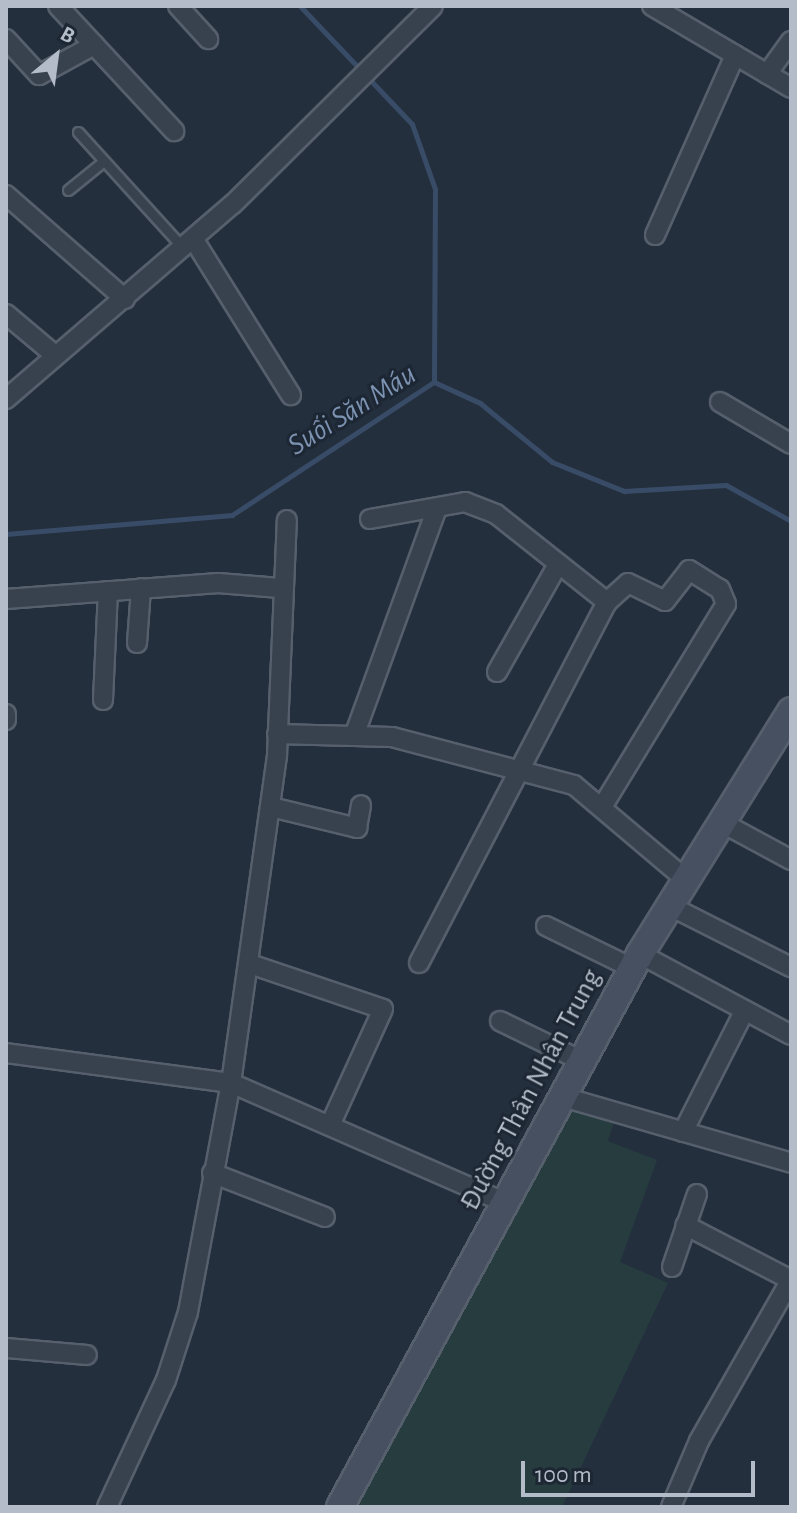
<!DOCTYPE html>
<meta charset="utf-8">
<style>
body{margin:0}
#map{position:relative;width:797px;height:1513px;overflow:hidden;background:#242f3e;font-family:"Alegreya Sans",sans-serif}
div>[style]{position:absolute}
.green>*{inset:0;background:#263c3f}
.stream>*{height:5px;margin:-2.5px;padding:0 2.5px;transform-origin:2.5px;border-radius:2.5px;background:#394c67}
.roads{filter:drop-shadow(2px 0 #565f6c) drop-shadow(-2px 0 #565f6c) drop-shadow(0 2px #565f6c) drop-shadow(0 -2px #565f6c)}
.lane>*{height:9px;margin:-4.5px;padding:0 4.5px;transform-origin:4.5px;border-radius:4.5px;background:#38414e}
.street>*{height:18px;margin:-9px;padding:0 9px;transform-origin:9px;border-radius:9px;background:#38414e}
.secondary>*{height:26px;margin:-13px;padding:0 13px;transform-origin:13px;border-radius:13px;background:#465061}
span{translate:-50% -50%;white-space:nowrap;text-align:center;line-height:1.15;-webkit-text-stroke:6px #1d2633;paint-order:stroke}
.street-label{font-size:28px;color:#b4bcc9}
.water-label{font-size:30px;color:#7c92b1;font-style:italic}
.frame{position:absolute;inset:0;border:8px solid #b4bcc9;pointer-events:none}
.north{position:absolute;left:16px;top:16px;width:80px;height:80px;-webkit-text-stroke:6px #1d2633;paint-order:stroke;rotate:29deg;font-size:22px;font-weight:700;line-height:32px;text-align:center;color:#b4bcc9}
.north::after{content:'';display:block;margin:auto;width:28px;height:36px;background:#b4bcc9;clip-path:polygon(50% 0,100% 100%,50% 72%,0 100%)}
.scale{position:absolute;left:521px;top:1461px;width:234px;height:36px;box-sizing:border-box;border:4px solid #b4bcc9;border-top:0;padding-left:10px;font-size:24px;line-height:28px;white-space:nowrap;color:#b4bcc9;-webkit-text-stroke:6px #1d2633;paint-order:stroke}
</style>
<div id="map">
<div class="green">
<i style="clip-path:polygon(569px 1106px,616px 1116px,608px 1141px,657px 1160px,620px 1262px,668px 1283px,562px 1507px,351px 1507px)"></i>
</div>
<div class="stream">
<i style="left:300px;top:6px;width:163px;rotate:46.5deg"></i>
<i style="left:412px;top:124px;width:69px;rotate:70.5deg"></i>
<i style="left:435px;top:189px;width:193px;rotate:90.3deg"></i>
<i style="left:6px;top:534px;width:227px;rotate:-4.8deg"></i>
<i style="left:232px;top:515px;width:242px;rotate:-33.4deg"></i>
<i style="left:434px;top:382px;width:51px;rotate:24.5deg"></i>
<i style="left:480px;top:403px;width:93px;rotate:39.3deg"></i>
<i style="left:552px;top:462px;width:78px;rotate:21.9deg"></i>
<i style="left:624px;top:491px;width:102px;rotate:-3.4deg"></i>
<i style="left:726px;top:485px;width:74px;rotate:29deg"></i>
</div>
<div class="roads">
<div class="lane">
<i style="left:78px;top:132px;width:156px;rotate:47.8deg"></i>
<i style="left:68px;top:190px;width:46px;rotate:-38.9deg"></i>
</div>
<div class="street">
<i style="left:58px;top:6px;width:171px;rotate:47.1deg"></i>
<i style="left:178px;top:6px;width:45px;rotate:47.7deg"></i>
<i style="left:652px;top:6px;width:161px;rotate:30.5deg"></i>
<i style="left:6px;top:39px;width:49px;rotate:47.5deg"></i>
<i style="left:39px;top:75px;width:63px;rotate:-28.6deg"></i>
<i style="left:767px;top:74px;width:41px;rotate:-54deg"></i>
<i style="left:6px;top:195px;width:158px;rotate:41.2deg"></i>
<i style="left:655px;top:235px;width:197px;rotate:-66deg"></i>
<i style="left:194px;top:240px;width:183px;rotate:58deg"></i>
<i style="left:6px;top:314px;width:65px;rotate:40deg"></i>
<i style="left:6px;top:399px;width:299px;rotate:-40.7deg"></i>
<i style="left:233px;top:204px;width:281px;rotate:-44.7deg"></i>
<i style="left:720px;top:402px;width:82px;rotate:30.6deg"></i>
<i style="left:370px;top:519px;width:97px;rotate:-10.1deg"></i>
<i style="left:465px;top:502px;width:33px;rotate:21deg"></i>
<i style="left:496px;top:514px;width:142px;rotate:38.4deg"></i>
<i style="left:6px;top:599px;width:213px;rotate:-4.3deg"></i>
<i style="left:218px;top:583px;width:62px;rotate:4.6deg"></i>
<i style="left:137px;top:643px;width:55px;rotate:-85.8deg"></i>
<i style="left:497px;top:672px;width:124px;rotate:-60.5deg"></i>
<i style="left:103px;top:700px;width:109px;rotate:-87.4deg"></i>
<i style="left:6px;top:714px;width:6px;rotate:90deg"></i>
<i style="left:277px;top:734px;width:115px;rotate:1.5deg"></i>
<i style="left:392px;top:737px;width:188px;rotate:14.8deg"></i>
<i style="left:574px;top:785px;width:144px;rotate:40.2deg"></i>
<i style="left:354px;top:736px;width:243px;rotate:-70deg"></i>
<i style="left:271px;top:807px;width:89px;rotate:13.7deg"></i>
<i style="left:357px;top:828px;width:23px;rotate:-80deg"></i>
<i style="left:719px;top:821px;width:82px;rotate:28.4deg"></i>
<i style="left:668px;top:905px;width:138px;rotate:26.8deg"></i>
<i style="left:546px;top:926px;width:96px;rotate:26deg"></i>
<i style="left:640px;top:954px;width:171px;rotate:28.2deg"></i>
<i style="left:419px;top:963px;width:407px;rotate:-62.5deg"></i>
<i style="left:607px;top:602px;width:28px;rotate:-42deg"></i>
<i style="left:628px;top:583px;width:41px;rotate:25.9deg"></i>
<i style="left:665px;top:601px;width:39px;rotate:-52deg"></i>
<i style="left:689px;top:570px;width:36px;rotate:32deg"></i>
<i style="left:720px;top:589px;width:16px;rotate:68deg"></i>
<i style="left:726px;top:604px;width:238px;rotate:121.4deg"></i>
<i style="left:250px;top:964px;width:140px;rotate:18.7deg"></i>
<i style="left:383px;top:1009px;width:125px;rotate:114.5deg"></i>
<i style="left:500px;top:1021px;width:91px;rotate:26deg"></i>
<i style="left:6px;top:1053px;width:227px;rotate:7.6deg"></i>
<i style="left:231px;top:1083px;width:300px;rotate:23.6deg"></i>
<i style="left:563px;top:1097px;width:237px;rotate:16.1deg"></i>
<i style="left:683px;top:1132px;width:135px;rotate:-63.1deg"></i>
<i style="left:212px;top:1173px;width:121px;rotate:21.3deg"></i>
<i style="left:672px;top:1267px;width:77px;rotate:-71.1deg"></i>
<i style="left:6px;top:1348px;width:81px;rotate:4.9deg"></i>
<i style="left:107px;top:1507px;width:140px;rotate:-65.1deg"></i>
<i style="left:166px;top:1380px;width:71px;rotate:-72.1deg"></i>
<i style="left:188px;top:1312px;width:233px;rotate:-79.4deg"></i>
<i style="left:231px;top:1083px;width:331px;rotate:-82deg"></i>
<i style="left:277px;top:755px;width:235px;rotate:-87.6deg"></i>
<i style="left:671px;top:1507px;width:72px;rotate:-67deg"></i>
<i style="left:699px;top:1441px;width:185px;rotate:-60.3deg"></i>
<i style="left:791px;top:1280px;width:119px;rotate:-152.6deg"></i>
</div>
<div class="secondary">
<i style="left:340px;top:1507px;width:629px;rotate:-61.52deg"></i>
<i style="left:640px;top:954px;width:286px;rotate:-58.1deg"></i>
</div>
</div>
<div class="street-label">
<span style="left:531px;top:1090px;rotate:-62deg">Đường Thân Nhân Trung</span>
</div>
<div class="water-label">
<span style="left:352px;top:410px;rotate:-32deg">Suối Săn Máu</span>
</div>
<div class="frame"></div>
<div class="north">B</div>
<div class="scale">100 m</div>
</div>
